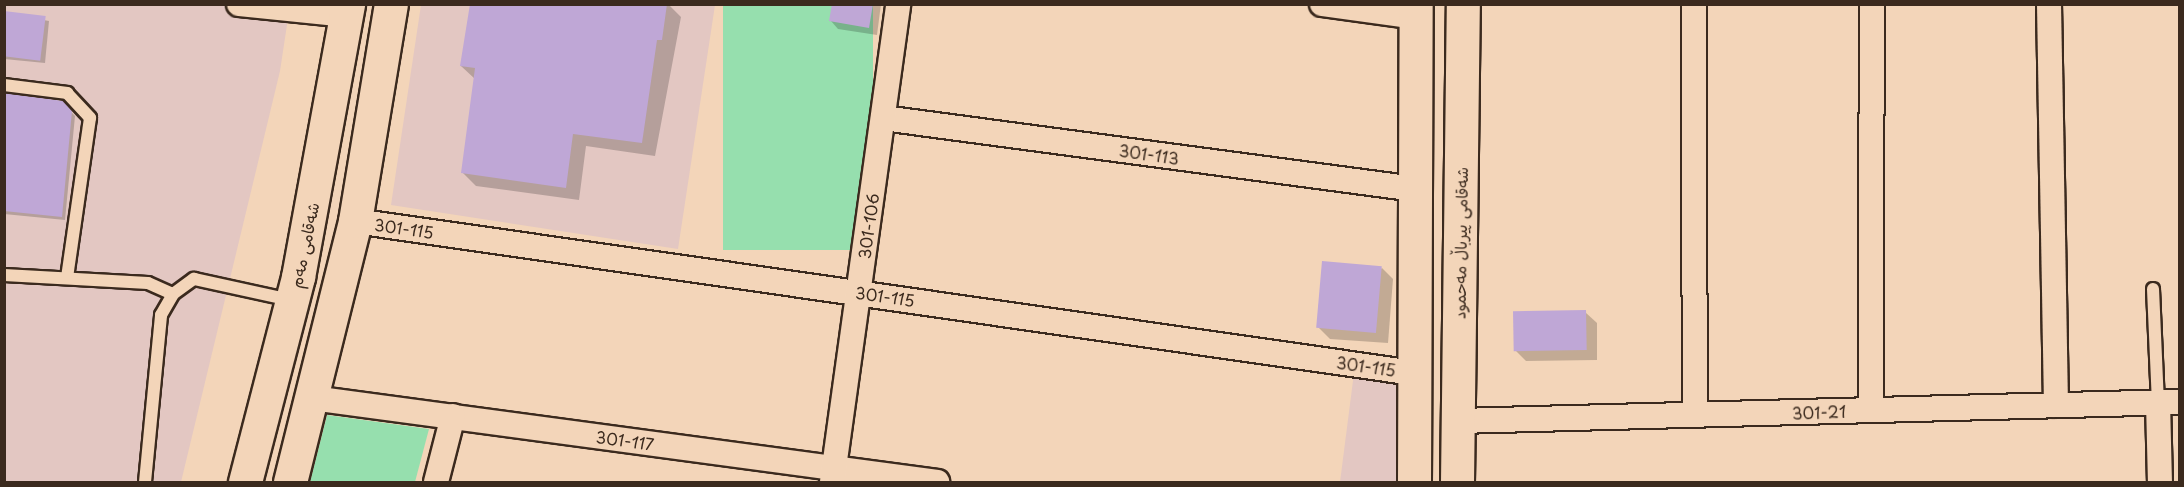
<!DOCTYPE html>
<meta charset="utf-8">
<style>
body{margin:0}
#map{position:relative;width:2184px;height:487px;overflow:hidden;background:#f3d5b9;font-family:"Playpen Sans","Playpen Sans Arabic",sans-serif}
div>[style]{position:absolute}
.built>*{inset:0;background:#e3c7c2}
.green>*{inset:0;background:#96dfae;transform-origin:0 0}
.shadow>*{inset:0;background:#0003}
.building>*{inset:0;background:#bfa7d6;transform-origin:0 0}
.roads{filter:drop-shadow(2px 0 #3b2a1e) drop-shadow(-2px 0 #3b2a1e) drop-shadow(0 2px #3b2a1e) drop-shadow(0 -2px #3b2a1e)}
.lane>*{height:12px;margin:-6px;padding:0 6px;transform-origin:6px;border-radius:6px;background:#f3d5b9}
.street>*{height:24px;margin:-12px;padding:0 12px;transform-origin:12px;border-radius:12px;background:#f3d5b9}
.secondary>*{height:33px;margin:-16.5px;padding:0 16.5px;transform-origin:16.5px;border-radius:16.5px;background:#f3d5b9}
span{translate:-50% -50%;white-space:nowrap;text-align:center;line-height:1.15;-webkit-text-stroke:4.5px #f3d5b9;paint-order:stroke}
.street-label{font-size:16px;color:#3b2a1e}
.frame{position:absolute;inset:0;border:6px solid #3b2a1e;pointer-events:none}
</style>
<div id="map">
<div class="built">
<i style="clip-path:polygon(4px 5px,290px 5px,280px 71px,181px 482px,5px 482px)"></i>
<i style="clip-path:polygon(421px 5px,715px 5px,678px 249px,391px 205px)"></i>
<i style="clip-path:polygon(1354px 373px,1413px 380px,1406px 482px,1340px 482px)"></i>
</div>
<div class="green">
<i style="left:723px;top:5px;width:150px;height:245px"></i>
<i style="clip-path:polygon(327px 415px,429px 429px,415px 482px,310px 482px)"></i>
</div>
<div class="shadow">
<i style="clip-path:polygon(471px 4px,668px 4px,681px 17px,655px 156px,586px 146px,579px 200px,476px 186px,462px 172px,475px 79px,461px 66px)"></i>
<i style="clip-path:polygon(833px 4px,881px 4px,877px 35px,838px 29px,831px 21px)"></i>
<i style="clip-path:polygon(4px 13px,49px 21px,45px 63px,4px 59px)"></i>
<i style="clip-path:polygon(4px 96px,62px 102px,75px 116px,65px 220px,4px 214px)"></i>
<i style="clip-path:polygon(1382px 268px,1393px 279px,1388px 343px,1330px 339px,1319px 328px)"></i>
<i style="clip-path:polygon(1585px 312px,1597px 323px,1597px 360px,1526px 361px,1515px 350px)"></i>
</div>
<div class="building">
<i style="clip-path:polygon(470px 4px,667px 4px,662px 40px,657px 40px,642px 143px,573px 134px,566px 188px,461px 173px,475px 68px,460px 66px)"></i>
<i style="clip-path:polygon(832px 4px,873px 4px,869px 28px,829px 21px)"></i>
<i style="left:4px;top:11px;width:42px;height:45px;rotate:7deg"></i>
<i style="clip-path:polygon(4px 93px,63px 101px,72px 111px,62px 217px,4px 211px)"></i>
<i style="left:1322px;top:261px;width:60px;height:67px;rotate:5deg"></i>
<i style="left:1586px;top:310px;width:40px;height:73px;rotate:89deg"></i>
</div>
<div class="roads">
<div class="lane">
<i style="left:4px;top:85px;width:64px;rotate:7.2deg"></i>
<i style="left:67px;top:93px;width:34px;rotate:47deg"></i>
<i style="left:90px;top:118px;width:161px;rotate:98.2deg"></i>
<i style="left:4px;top:275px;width:144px;rotate:3.2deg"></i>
<i style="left:148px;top:283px;width:27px;rotate:24deg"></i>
<i style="left:2153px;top:289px;width:113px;rotate:87.5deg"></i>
<i style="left:145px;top:482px;width:168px;rotate:-84.5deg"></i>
<i style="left:161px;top:315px;width:24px;rotate:-60deg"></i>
<i style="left:173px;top:294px;width:26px;rotate:-36deg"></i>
<i style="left:194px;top:279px;width:98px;rotate:12.3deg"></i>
</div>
<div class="street">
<i style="left:239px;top:4px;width:109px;rotate:5.8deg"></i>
<i style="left:1322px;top:4px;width:95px;rotate:7.9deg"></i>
<i style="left:1694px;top:4px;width:411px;rotate:89.9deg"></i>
<i style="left:2049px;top:4px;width:401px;rotate:89deg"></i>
<i style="left:883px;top:118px;width:537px;rotate:7.6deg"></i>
<i style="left:355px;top:221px;width:1070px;rotate:8.17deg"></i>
<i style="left:312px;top:398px;width:631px;rotate:7.65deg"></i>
<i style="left:2158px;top:402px;width:80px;rotate:88.6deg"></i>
<i style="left:1871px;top:410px;width:406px;rotate:-89.9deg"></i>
<i style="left:1458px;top:421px;width:722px;rotate:-1.51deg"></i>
<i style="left:436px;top:482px;width:68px;rotate:-75.6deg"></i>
<i style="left:832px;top:482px;width:483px;rotate:-82.1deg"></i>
</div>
<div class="secondary">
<i style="left:245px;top:482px;width:212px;rotate:-75.5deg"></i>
<i style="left:298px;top:277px;width:278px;rotate:-79.6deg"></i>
<i style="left:290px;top:482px;width:269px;rotate:-76deg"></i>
<i style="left:355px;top:221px;width:220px;rotate:-80.6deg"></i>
<i style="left:1414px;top:482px;width:478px;rotate:-89.8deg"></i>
<i style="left:1457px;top:482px;width:478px;rotate:-89.3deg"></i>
</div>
</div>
<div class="street-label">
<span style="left:1149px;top:154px;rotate:8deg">301-113</span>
<span style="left:868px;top:226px;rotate:-82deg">301-106</span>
<span style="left:404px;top:228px;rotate:8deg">301-115</span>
<span style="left:1460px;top:243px;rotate:-89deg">شەقامی پیرباڵ مەحمود</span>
<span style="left:304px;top:245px;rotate:-78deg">شەقامی مەم</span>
<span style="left:885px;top:296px;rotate:8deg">301-115</span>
<span style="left:1366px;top:366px;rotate:8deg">301-115</span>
<span style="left:1819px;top:412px;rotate:-2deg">301-21</span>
<span style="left:625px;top:440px;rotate:8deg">301-117</span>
</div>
<div class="frame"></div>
</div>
